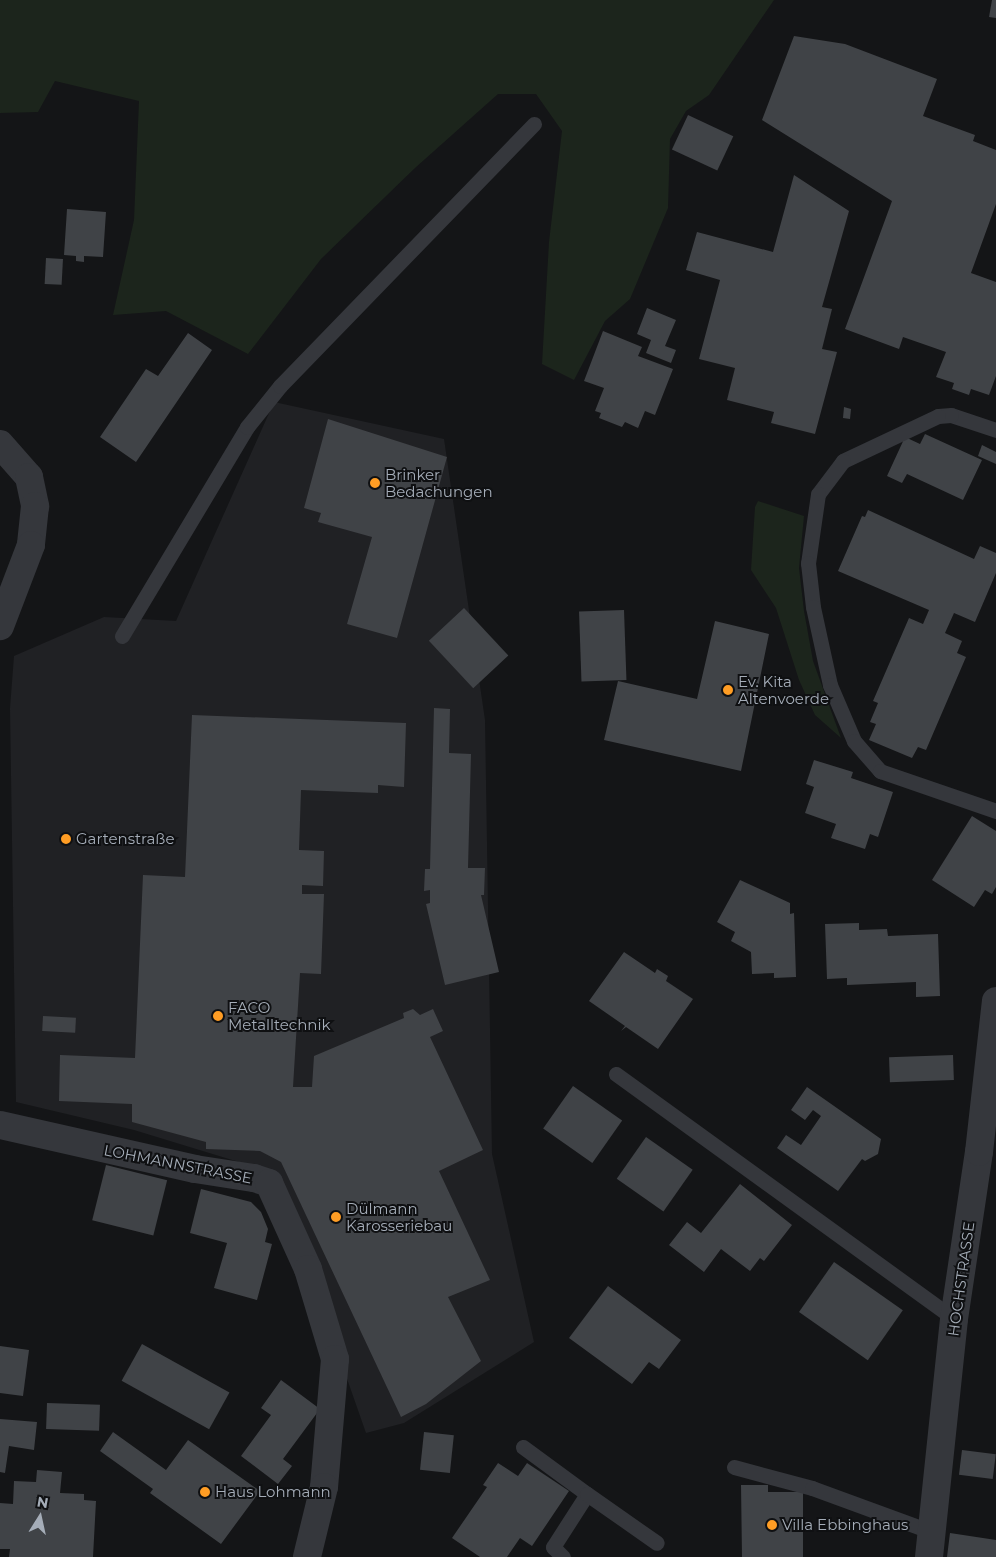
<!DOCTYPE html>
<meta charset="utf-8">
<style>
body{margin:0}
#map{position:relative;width:996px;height:1557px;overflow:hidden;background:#141517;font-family:Montserrat,sans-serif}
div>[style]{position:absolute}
.built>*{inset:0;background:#202124}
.green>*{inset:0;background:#1c251c}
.building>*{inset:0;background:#404347;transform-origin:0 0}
.service>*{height:15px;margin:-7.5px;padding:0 7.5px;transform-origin:7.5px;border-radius:7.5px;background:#35373c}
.minor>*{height:28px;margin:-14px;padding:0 14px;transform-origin:14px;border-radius:14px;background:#35373c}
.dots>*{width:14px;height:14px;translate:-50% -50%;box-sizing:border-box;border:2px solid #0f1012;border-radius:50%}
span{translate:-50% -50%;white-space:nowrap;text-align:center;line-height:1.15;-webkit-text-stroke:4px #0f1012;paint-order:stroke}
.poi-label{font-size:15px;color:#a5adb8}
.left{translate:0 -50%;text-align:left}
.street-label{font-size:15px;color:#a5adb8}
.north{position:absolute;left:15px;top:1492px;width:50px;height:50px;-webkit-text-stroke:4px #0f1012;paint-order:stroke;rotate:10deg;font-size:14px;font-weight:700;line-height:20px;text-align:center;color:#a5adb8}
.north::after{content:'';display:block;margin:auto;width:18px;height:22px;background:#a5adb8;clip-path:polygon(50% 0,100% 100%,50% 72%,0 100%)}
</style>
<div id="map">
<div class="built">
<i style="clip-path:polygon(274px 402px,444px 439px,485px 720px,492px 1154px,534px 1342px,404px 1423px,366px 1433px,275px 1173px,134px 1130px,16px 1102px,10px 708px,14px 656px,104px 617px,176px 621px)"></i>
</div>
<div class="green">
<i style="clip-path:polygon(0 0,774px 0,709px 95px,686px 111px,670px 139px,668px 208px,630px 299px,605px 321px,574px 380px,542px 364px,549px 242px,562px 131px,536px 94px,498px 94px,415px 168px,321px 259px,248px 354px,166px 311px,113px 315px,134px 220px,139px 101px,55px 81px,38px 112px,0 113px)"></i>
<i style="clip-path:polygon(758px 501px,804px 516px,799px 568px,804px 611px,813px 661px,841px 738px,815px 715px,799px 680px,776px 608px,751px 570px,755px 507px)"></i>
</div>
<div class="building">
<i style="clip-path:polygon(992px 0,996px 0,996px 18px,989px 17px)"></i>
<i style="clip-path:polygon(794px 36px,845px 44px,937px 79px,923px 116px,975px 135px,973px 141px,996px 150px,996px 204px,971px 273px,996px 282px,996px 376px,989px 395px,971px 389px,969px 395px,952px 389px,954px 383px,936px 377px,946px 352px,903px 337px,899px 349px,845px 329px,892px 201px,762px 120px)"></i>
<i style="left:688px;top:115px;width:50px;height:38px;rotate:25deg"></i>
<i style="clip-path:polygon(794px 175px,849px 211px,822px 307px,832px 309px,822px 349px,837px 352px,815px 434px,771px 423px,774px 412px,727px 400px,735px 368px,699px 359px,720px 280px,686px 270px,697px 232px,773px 252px)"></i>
<i style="clip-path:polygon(67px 209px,106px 212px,103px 257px,84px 256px,84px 262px,76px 261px,76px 256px,64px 255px)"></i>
<i style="left:46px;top:258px;width:17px;height:26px;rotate:3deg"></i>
<i style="clip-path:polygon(647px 308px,676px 320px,665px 346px,676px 350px,671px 363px,646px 353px,651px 340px,637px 334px)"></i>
<i style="clip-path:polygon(603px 331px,642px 347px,638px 356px,673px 369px,655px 415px,645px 411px,638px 428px,625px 422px,622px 427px,599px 418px,601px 413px,595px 411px,604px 388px,584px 381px)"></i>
<i style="clip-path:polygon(188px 333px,212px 350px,136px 462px,100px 437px,146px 369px,158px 376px)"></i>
<i style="clip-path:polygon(844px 407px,851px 409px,850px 419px,843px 418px)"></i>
<i style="clip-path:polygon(328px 419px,447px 457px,397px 638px,347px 624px,372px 537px,318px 522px,321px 513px,304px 508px)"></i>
<i style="clip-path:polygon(925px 434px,982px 460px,963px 500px,907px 474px,902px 483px,887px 476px,905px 437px,920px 444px)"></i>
<i style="clip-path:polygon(982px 445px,996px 452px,996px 464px,978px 456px)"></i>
<i style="clip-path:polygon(868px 510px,974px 559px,980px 546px,996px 553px,996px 573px,975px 622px,954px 613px,945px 633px,962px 641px,957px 653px,966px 657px,926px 750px,918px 747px,912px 758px,869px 740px,876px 724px,870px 722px,878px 703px,873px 701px,909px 618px,923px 624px,929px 610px,838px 571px,862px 516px,865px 517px)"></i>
<i style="left:464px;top:608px;width:65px;height:48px;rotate:47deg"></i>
<i style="left:624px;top:610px;width:70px;height:45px;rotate:88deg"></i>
<i style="clip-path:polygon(715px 621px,769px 634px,741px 771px,604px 740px,618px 681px,697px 699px)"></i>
<i style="clip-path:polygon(434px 708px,450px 709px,449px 753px,471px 754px,468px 868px,485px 868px,484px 895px,481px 895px,499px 972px,445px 985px,426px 904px,430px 903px,430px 890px,424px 891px,425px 869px,430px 869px)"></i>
<i style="clip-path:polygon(192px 715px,406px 723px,404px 787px,378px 785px,378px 793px,301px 790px,299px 850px,324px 851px,323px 886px,302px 885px,302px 894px,324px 894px,321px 974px,300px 973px,293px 1087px,312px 1087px,314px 1056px,404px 1018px,403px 1013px,413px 1009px,420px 1015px,433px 1009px,443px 1031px,430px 1037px,483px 1150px,439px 1171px,490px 1280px,448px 1297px,481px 1361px,426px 1404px,401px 1417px,281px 1162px,260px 1151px,206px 1149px,206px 1142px,132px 1122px,132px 1104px,59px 1101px,60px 1055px,135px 1058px,143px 875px,185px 877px)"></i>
<i style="clip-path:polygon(814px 760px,853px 772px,851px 778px,893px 792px,878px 837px,870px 834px,865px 849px,831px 838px,836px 824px,805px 813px,814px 787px,806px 784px)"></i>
<i style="clip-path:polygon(972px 816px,996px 831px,996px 887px,992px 894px,985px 890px,974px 907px,932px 880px)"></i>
<i style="clip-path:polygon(740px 880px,790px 903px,790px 914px,794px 913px,796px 977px,774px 978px,774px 973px,752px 974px,751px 952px,731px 941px,735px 932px,717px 922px)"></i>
<i style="clip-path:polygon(859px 923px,859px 930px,887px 929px,888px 936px,938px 934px,940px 996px,916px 997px,916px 982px,847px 985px,847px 978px,827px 979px,825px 924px)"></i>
<i style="clip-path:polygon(624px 952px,655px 973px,657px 969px,668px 976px,666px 981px,693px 999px,658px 1049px,626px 1027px,621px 1031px,625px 1026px,589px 1001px)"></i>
<i style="left:43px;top:1016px;width:33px;height:15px;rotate:3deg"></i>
<i style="left:953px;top:1055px;width:25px;height:64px;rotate:88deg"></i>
<i style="left:573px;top:1086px;width:60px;height:52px;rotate:35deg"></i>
<i style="clip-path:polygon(807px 1087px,881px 1139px,878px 1154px,865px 1161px,862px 1159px,838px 1191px,777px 1148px,786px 1135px,801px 1145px,821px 1116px,813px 1110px,805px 1120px,791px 1110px)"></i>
<i style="left:646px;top:1137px;width:57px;height:51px;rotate:35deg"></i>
<i style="left:106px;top:1165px;width:63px;height:57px;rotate:14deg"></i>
<i style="clip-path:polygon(740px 1184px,792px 1225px,764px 1261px,760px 1258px,750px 1271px,721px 1249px,704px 1272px,669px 1245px,687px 1222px,701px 1233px)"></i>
<i style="clip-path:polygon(201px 1189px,251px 1202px,261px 1212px,268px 1229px,265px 1242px,272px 1244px,257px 1300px,214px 1288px,227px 1243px,190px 1233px)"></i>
<i style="left:834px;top:1262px;width:84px;height:61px;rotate:35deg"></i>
<i style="clip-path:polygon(608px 1286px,681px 1340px,659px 1369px,649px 1362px,632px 1384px,569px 1338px)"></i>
<i style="left:142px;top:1344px;width:100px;height:42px;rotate:29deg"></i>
<i style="clip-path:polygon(0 1346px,29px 1350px,23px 1396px,0 1393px)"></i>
<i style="clip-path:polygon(281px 1380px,320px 1409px,283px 1459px,292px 1466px,278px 1484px,241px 1456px,271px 1415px,261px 1408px)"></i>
<i style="left:47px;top:1403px;width:53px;height:26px;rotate:2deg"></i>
<i style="clip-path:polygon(0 1419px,37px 1422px,34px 1450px,9px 1446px,5px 1473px,0 1472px)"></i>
<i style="clip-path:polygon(113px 1432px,166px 1470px,188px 1440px,260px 1491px,221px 1544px,150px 1493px,153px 1489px,100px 1451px)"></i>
<i style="left:424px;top:1432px;width:30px;height:38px;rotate:6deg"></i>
<i style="left:962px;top:1450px;width:34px;height:25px;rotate:7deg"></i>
<i style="clip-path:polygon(498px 1463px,518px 1476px,527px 1463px,569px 1491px,532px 1546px,520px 1538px,507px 1557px,480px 1557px,452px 1538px,487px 1487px,483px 1485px)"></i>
<i style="clip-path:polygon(37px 1470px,62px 1472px,60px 1493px,84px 1494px,84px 1500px,96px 1501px,93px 1557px,9px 1557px,10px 1549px,0 1549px,0 1503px,13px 1504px,14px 1481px,36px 1482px)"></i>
<i style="clip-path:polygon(741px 1485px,768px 1485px,768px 1492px,803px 1492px,803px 1557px,742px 1557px)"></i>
<i style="clip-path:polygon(950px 1533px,996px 1540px,996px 1557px,947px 1557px)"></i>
</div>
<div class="service">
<i style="left:996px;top:430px;width:47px;rotate:-161.6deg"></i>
<i style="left:951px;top:415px;width:13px;rotate:176deg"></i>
<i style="left:938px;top:416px;width:105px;rotate:154.7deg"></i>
<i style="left:843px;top:461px;width:41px;rotate:127.1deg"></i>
<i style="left:818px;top:494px;width:70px;rotate:98.2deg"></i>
<i style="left:808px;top:563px;width:44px;rotate:83.5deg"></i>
<i style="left:813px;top:607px;width:80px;rotate:77.7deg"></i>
<i style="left:830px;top:685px;width:61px;rotate:66.8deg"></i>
<i style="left:854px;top:741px;width:40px;rotate:49deg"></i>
<i style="left:880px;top:771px;width:123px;rotate:19deg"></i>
<i style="left:122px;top:636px;width:244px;rotate:-59.1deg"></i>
<i style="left:247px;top:427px;width:53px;rotate:-51.2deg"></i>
<i style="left:280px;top:386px;width:365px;rotate:-45.9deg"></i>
<i style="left:616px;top:1074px;width:417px;rotate:35.9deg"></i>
<i style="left:523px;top:1447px;width:79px;rotate:36.3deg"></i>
<i style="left:734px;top:1467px;width:81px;rotate:15.1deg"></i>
<i style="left:812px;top:1488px;width:128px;rotate:20.1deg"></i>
<i style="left:563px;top:1557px;width:14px;rotate:-135deg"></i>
<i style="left:553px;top:1547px;width:63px;rotate:-57.3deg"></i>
<i style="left:587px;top:1494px;width:85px;rotate:35deg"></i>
</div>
<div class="minor">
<i style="left:0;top:444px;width:44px;rotate:48.7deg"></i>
<i style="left:29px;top:477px;width:30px;rotate:78deg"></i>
<i style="left:35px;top:506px;width:39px;rotate:96deg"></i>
<i style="left:31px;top:545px;width:87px;rotate:110.9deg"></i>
<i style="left:0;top:1125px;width:200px;rotate:12.7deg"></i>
<i style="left:195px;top:1169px;width:60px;rotate:8.7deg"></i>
<i style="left:254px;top:1178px;width:16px;rotate:18deg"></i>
<i style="left:269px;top:1183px;width:94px;rotate:65.6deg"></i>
<i style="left:308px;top:1269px;width:94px;rotate:73.3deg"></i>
<i style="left:335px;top:1359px;width:128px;rotate:94.9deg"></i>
<i style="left:324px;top:1487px;width:72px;rotate:103.7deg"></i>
<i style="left:929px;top:1557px;width:239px;rotate:-84deg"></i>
<i style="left:954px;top:1319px;width:169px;rotate:-81.5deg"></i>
<i style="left:979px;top:1152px;width:152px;rotate:-83.6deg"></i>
</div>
<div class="dots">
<i style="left:375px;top:483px;background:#ff9d24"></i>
<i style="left:728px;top:690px;background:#ff9d24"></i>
<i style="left:66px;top:839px;background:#ff9d24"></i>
<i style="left:218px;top:1016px;background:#ff9d24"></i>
<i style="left:336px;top:1217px;background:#ff9d24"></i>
<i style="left:205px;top:1492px;background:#ff9d24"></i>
<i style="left:772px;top:1525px;background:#ff9d24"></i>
</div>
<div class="poi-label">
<span class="left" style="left:385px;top:483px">Brinker<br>Bedachungen</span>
<span class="left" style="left:738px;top:690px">Ev. Kita<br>Altenvoerde</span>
<span class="left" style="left:76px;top:839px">Gartenstraße</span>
<span class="left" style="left:228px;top:1016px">FACO<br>Metalltechnik</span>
<span class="left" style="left:346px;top:1217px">Dülmann<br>Karosseriebau</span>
<span class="left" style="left:215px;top:1492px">Haus Lohmann</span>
<span class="left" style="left:782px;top:1525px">Villa Ebbinghaus</span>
</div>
<div class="street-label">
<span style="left:178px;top:1164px;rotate:11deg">LOHMANNSTRASSE</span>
<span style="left:961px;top:1279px;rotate:-82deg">HOCHSTRASSE</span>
</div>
<div class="north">N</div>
</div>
